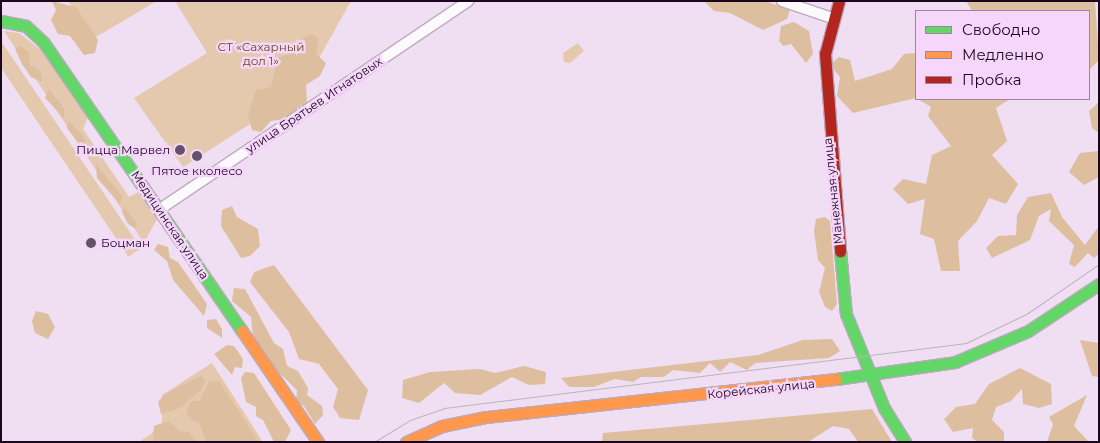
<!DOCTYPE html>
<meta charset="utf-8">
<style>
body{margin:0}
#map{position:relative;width:1100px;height:443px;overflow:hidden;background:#f0def3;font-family:Montserrat,sans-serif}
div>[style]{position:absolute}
.green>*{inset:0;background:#e4c9af;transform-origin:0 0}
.forest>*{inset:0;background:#ddbf9f}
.roads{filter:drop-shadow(1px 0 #bcaabe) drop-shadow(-1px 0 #bcaabe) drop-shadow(0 1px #bcaabe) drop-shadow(0 -1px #bcaabe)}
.street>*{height:10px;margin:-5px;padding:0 5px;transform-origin:5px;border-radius:5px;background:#fdfafd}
.fast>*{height:11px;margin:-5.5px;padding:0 5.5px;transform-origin:5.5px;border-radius:5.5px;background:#63d668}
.slow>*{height:11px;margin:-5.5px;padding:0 5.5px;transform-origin:5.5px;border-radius:5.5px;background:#ff974d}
.jam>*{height:11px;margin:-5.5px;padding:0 5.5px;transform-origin:5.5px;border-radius:5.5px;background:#b3261e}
.tram>*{height:1px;margin:-0.5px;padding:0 0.5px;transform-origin:0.5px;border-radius:0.5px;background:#bab4bb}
.dots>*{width:14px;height:14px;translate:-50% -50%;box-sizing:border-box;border:2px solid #f6d6fb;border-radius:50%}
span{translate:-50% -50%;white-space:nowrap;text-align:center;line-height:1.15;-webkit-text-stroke:4.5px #f6d6fb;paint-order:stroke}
.park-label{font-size:12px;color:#694e14}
.street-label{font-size:12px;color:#1a071d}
.poi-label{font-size:12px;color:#1a071d}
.right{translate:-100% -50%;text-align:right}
.left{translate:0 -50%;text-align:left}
.frame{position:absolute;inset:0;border:2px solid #1a071d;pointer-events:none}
.legend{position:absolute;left:915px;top:10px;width:175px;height:90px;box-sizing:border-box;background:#f6d6fb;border:1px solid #9e83a2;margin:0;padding:6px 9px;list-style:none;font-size:15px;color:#1a071d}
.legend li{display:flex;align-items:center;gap:10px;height:25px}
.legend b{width:25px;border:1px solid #9e83a2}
</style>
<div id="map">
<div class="green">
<i style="clip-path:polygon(68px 1px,157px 1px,94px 38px)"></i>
<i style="clip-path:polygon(175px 1px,351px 1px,300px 92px,183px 167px,134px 98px,207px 53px)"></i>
<i style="clip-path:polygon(4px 31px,19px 33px,41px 50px,88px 117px,83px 129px,129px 197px,140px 191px,157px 219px,144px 243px)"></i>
<i style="left:1px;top:41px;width:250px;height:15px;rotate:56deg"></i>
<i style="clip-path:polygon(578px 43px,584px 51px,570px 63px,564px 62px,563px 53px)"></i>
<i style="clip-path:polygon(212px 363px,263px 442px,139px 442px,162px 426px,162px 395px)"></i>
</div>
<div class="forest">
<i style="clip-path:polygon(52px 1px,76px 7px,98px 40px,95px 53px,84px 55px,70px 36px,58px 34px,51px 20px,56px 10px)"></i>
<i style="clip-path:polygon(704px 1px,768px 2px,790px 10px,787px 19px,763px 30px,730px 13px,714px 11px)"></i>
<i style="clip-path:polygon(966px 1px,1095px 1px,1099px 60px,1089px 70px,1089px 11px,972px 11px)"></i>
<i style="clip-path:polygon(794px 22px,809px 31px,813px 54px,806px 63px,791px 44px,783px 46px,779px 41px,781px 26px)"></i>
<i style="clip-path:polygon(312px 34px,319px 39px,316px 54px,326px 63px,320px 76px,306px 85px,307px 105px,286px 119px,271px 121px,261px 132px,252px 130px,248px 116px,256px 90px,271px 87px,278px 58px,298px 51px,303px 38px)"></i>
<i style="clip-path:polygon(20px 46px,29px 52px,30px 65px,41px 72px,42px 82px,31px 77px,22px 64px,15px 49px)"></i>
<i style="clip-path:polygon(916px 53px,916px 98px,853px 113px,837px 96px,840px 77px,830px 65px,839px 57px,850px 60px,855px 81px,892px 69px,904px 54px)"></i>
<i style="clip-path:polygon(49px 89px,65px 110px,64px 118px,45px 98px)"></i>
<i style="clip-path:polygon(918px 99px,1023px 99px,1010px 99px,996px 108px,1007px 141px,992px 155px,1018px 184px,1006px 204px,989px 198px,977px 221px,958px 241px,960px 271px,941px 271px,934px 239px,920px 234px,925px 199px,908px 204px,893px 189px,903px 179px,926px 184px,932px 155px,951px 146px,928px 116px,931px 107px)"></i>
<i style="clip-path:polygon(1099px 102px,1099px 133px,1092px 128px,1089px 111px)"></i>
<i style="clip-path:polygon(69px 121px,84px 138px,89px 157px,67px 128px)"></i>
<i style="clip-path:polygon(1099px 151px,1099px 177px,1084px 185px,1069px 172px,1080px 153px)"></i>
<i style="clip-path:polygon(96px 164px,122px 196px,120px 204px,97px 178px)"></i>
<i style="clip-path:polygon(1051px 193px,1062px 217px,1085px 245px,1099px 226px,1099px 254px,1094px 258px,1088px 253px,1075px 267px,1069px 264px,1074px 245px,1049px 221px,1051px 209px,1039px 216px,1030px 240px,992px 258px,986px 248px,998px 236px,1016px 235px,1017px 215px,1028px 197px)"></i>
<i style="clip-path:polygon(232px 206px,237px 217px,258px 229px,260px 246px,250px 256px,241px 258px,221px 226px,222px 210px)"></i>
<i style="clip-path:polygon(124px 207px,137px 223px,136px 229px,128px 224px,122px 212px)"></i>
<i style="clip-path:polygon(825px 217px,830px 221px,837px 304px,832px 311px,825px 307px,819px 292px,825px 268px,818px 260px,814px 231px,816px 219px)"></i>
<i style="clip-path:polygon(158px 244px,168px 247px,170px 258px,178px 262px,207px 304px,204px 316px,173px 280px,167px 261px,154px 250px)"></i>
<i style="clip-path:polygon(274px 265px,368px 390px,359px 420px,340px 418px,333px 407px,338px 389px,319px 364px,299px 359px,289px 332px,250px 282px,254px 272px)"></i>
<i style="clip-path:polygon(234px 288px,245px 289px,274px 343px,283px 349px,287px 366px,298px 371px,308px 388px,307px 395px,322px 406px,323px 415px,315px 424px,304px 406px,296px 402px,297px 390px,266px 360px,253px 337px,251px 317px,232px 301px)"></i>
<i style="clip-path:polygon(36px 311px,48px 314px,55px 327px,48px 339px,35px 333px,32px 321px)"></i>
<i style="clip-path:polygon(216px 319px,222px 329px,222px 338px,207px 328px,207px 320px)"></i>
<i style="clip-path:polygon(832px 339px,840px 351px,829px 358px,755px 363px,747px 370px,730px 362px,720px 372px,710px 363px,700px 373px,673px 370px,664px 377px,641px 377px,633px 382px,615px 379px,594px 387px,569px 387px,561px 378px,758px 355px,803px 340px)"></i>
<i style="clip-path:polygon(1080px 340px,1099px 343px,1099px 377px,1092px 376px)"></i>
<i style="clip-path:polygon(227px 345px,234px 346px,243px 359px,242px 368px,235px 367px,232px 375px,214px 354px)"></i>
<i style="clip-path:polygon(524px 366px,546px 372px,545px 384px,529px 385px,512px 377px,480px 395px,455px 393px,444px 383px,419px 403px,402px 398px,403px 380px,430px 372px,480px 369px,495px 373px)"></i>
<i style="clip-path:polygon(1020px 368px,1051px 384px,1052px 404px,1039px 408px,1023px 404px,1022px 389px,1011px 401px,996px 407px,992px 420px,1004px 432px,1004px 442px,978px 442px,972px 438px,973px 428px,953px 432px,944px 419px,956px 407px,975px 404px,989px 384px)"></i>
<i style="clip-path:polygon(245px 372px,254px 373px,291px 430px,285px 442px,274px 442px,263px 420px,256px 416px,256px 407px,246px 402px,241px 378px)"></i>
<i style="clip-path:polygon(201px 376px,205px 381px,201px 390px,178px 409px,161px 414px,158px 402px,165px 394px)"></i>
<i style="clip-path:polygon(219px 381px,259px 442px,206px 442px,199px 422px,190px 419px,186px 411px,191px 401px,199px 401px,209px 382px)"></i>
<i style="clip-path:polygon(1087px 395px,1074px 426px,1089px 442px,1047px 442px,1053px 424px,1049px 417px)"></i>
<i style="clip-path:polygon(872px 409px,892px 442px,858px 442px,849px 429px,833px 426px,808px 442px,602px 442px,603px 433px)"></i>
<i style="clip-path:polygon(168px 421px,181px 432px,188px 431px,198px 442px,153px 442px,154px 426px)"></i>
</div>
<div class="roads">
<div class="street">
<i style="left:782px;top:1px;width:53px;rotate:18.8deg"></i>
<i style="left:160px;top:209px;width:372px;rotate:-34deg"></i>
</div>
<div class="fast">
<i style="left:1px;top:21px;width:25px;rotate:11deg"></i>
<i style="left:26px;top:26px;width:25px;rotate:43deg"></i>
<i style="left:44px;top:43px;width:349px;rotate:55.5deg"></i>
<i style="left:840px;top:251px;width:63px;rotate:84.6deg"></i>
<i style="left:846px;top:314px;width:101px;rotate:68deg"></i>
<i style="left:884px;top:408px;width:40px;rotate:58deg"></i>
<i style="left:836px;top:379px;width:120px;rotate:-8.1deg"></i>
<i style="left:955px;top:362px;width:79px;rotate:-23deg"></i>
<i style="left:1028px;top:331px;width:85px;rotate:-33.5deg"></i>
</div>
<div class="slow">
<i style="left:242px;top:331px;width:135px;rotate:55.6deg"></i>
<i style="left:406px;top:442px;width:39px;rotate:-24deg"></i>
<i style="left:442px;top:426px;width:45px;rotate:-11.6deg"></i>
<i style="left:486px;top:417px;width:352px;rotate:-6.2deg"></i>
</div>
<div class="jam">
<i style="left:839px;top:1px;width:55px;rotate:104.8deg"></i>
<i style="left:825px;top:54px;width:198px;rotate:85.6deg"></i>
</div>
</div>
<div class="tram">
<i style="left:374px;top:442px;width:42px;rotate:-31.4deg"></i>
<i style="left:410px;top:420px;width:36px;rotate:-19deg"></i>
<i style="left:444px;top:408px;width:526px;rotate:-7.1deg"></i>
<i style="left:966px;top:343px;width:69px;rotate:-25.8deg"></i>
<i style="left:1028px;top:313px;width:86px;rotate:-34.6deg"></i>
</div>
<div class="dots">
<i style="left:180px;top:150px;background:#655268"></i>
<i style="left:197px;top:156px;background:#655268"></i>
<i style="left:91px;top:243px;background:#655268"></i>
</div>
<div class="park-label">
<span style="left:261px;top:54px">СТ «Сахарный<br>дол 1»</span>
</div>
<div class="street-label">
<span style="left:314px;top:105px;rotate:-34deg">улица Братьев Игнатовых</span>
<span style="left:833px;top:191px;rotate:-96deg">Манежная улица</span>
<span style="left:170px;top:225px;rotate:56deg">Медицинская улица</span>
<span style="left:761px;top:389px;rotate:-6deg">Корейская улица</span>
</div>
<div class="poi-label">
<span class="right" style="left:170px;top:150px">Пицца Марвел</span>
<span style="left:197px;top:171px">Пятое кколесо</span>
<span class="left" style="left:101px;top:243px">Боцман</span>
</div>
<div class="frame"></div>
<ul class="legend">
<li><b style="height:6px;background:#63d668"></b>Свободно</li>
<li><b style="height:6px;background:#ff974d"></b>Медленно</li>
<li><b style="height:6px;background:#b3261e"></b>Пробка</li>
</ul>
</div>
